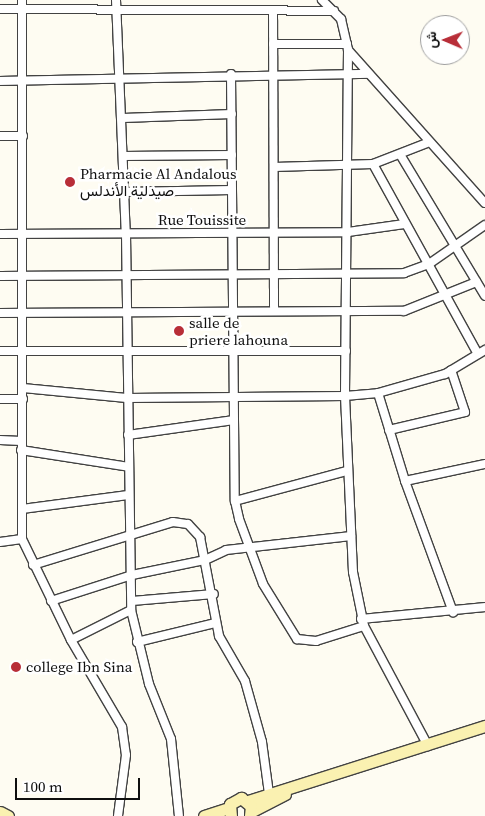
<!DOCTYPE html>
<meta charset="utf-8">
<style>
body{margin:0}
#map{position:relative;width:485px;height:816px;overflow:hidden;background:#fefcf2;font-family:"Source Serif 4",Vazirmatn,serif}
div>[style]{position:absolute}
.roads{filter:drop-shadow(1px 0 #424242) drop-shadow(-1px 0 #424242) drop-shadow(0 1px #424242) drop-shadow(0 -1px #424242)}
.minor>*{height:8px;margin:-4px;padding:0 4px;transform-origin:4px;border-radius:4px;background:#fff}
.secondary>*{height:11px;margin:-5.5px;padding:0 5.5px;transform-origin:5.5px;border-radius:5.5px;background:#faf1b1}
.dots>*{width:14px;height:14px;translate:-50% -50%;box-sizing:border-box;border:2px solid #fff;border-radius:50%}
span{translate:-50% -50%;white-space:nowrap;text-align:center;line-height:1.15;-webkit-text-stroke:5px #fff;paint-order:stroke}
.poi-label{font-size:15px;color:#0f0f0f}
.left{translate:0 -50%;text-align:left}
.street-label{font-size:15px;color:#0f0f0f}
.north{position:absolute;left:420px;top:15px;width:50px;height:50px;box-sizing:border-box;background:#fff;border:1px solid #9f9f9f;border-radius:50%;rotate:271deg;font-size:14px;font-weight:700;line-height:20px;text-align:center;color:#0f0f0f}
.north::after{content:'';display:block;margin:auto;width:18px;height:22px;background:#b82e38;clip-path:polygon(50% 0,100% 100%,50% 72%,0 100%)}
.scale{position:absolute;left:15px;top:778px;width:125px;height:22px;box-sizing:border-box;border:2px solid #0f0f0f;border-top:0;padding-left:6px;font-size:15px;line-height:18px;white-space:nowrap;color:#0f0f0f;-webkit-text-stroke:4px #fff;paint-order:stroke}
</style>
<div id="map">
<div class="roads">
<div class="minor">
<i style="left:22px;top:0;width:539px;rotate:90deg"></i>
<i style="left:22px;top:539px;width:112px;rotate:64.1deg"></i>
<i style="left:71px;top:640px;width:101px;rotate:59.6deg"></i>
<i style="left:122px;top:727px;width:28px;rotate:82deg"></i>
<i style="left:126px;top:755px;width:62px;rotate:97.5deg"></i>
<i style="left:116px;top:0;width:234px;rotate:87.6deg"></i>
<i style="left:126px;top:234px;width:376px;rotate:89.2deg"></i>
<i style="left:131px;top:610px;width:76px;rotate:76.3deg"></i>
<i style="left:149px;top:684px;width:59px;rotate:68.2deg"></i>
<i style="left:171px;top:739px;width:77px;rotate:84.1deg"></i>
<i style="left:322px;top:0;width:27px;rotate:45deg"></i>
<i style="left:341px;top:19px;width:32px;rotate:77deg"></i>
<i style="left:348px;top:50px;width:346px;rotate:90.5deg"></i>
<i style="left:345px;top:396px;width:176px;rotate:87.4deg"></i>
<i style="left:353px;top:572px;width:55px;rotate:78.5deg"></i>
<i style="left:364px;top:626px;width:136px;rotate:61.9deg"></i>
<i style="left:0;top:9px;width:334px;rotate:0.3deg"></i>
<i style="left:273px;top:10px;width:301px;rotate:89.8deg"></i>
<i style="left:273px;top:44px;width:74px"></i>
<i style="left:348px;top:50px;width:205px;rotate:48.2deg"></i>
<i style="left:231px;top:74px;width:427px;rotate:89.5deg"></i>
<i style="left:235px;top:501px;width:18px;rotate:77deg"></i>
<i style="left:239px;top:519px;width:69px;rotate:69.7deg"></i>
<i style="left:263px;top:584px;width:65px;rotate:58.3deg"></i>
<i style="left:297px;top:639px;width:19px;rotate:6deg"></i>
<i style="left:316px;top:641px;width:50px;rotate:-17.4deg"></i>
<i style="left:0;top:81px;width:368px;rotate:-1.1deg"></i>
<i style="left:123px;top:118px;width:109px;rotate:-2.1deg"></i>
<i style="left:0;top:136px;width:23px"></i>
<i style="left:123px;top:156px;width:109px;rotate:-0.5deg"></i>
<i style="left:401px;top:156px;width:163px;rotate:59deg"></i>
<i style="left:373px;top:164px;width:217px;rotate:61.1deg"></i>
<i style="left:274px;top:167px;width:99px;rotate:-1.7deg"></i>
<i style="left:373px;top:164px;width:58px;rotate:-21.3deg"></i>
<i style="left:124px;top:192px;width:108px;rotate:-1.1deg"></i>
<i style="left:0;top:234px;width:348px;rotate:-0.3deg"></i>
<i style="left:348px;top:232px;width:57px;rotate:-8.1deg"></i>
<i style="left:0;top:276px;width:404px;rotate:-0.4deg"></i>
<i style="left:404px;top:273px;width:27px;rotate:-20deg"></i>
<i style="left:429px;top:264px;width:68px;rotate:-34.9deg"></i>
<i style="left:0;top:313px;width:404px;rotate:-0.3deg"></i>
<i style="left:404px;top:311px;width:78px;rotate:-21.9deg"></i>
<i style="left:0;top:351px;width:346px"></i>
<i style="left:23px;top:388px;width:104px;rotate:5.5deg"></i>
<i style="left:127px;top:398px;width:218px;rotate:-0.5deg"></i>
<i style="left:345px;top:396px;width:33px;rotate:-5deg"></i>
<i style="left:378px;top:393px;width:70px;rotate:-15.8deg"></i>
<i style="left:445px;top:374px;width:47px;rotate:-31deg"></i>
<i style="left:378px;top:393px;width:92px;rotate:72.9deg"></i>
<i style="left:405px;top:481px;width:140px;rotate:69.9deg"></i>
<i style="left:0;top:399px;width:23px"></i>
<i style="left:389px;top:430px;width:78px;rotate:-13.3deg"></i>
<i style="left:465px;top:412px;width:44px;rotate:-108.4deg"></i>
<i style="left:128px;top:435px;width:107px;rotate:-8.1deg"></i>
<i style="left:0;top:440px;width:21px;rotate:3deg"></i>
<i style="left:21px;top:450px;width:109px;rotate:8.9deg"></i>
<i style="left:405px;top:481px;width:82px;rotate:-12deg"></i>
<i style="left:235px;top:501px;width:115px;rotate:-15.1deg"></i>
<i style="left:22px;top:509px;width:107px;rotate:-7.5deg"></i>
<i style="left:0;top:542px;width:22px;rotate:-8deg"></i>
<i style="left:33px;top:565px;width:146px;rotate:-17.1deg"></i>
<i style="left:173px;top:522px;width:15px;rotate:8deg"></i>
<i style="left:188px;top:524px;width:18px;rotate:47deg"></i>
<i style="left:200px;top:537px;width:101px;rotate:79.1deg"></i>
<i style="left:219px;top:636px;width:52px;rotate:60deg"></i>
<i style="left:245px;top:681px;width:63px;rotate:74.4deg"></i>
<i style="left:262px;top:742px;width:52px;rotate:82.3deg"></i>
<i style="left:51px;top:601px;width:85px;rotate:-17.8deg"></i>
<i style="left:132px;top:575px;width:75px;rotate:-11.6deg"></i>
<i style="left:205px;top:560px;width:23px;rotate:-25deg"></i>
<i style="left:226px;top:550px;width:126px;rotate:-6.4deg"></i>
<i style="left:132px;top:601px;width:82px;rotate:-4.9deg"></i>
<i style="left:361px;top:619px;width:125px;rotate:-5.5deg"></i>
<i style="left:71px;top:640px;width:67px;rotate:-26.6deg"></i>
<i style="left:137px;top:642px;width:80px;rotate:-13.7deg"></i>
</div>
<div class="secondary">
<i style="left:248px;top:801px;width:249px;rotate:-17.6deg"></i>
<i style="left:252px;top:811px;width:37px;rotate:-27deg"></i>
<i style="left:0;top:812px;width:9px;rotate:27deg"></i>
<i style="left:204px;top:816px;width:26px;rotate:-18deg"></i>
<i style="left:231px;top:816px;width:12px;rotate:-95deg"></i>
<i style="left:230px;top:804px;width:13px;rotate:-29deg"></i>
<i style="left:241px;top:798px;width:13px;rotate:39deg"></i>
<i style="left:251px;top:806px;width:10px;rotate:96deg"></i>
</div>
</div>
<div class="dots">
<i style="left:70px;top:182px;background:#b82e38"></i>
<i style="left:179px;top:331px;background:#b82e38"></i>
<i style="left:16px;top:667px;background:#b82e38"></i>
</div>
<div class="poi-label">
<span class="left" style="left:80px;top:182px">Pharmacie Al Andalous<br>صيدلية الأندلس</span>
<span class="left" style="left:189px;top:331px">salle de<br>priere lahouna</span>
<span class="left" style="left:26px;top:667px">college Ibn Sina</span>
</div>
<div class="street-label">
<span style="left:202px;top:220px">Rue Touissite</span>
</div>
<div class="north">ش</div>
<div class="scale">100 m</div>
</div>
